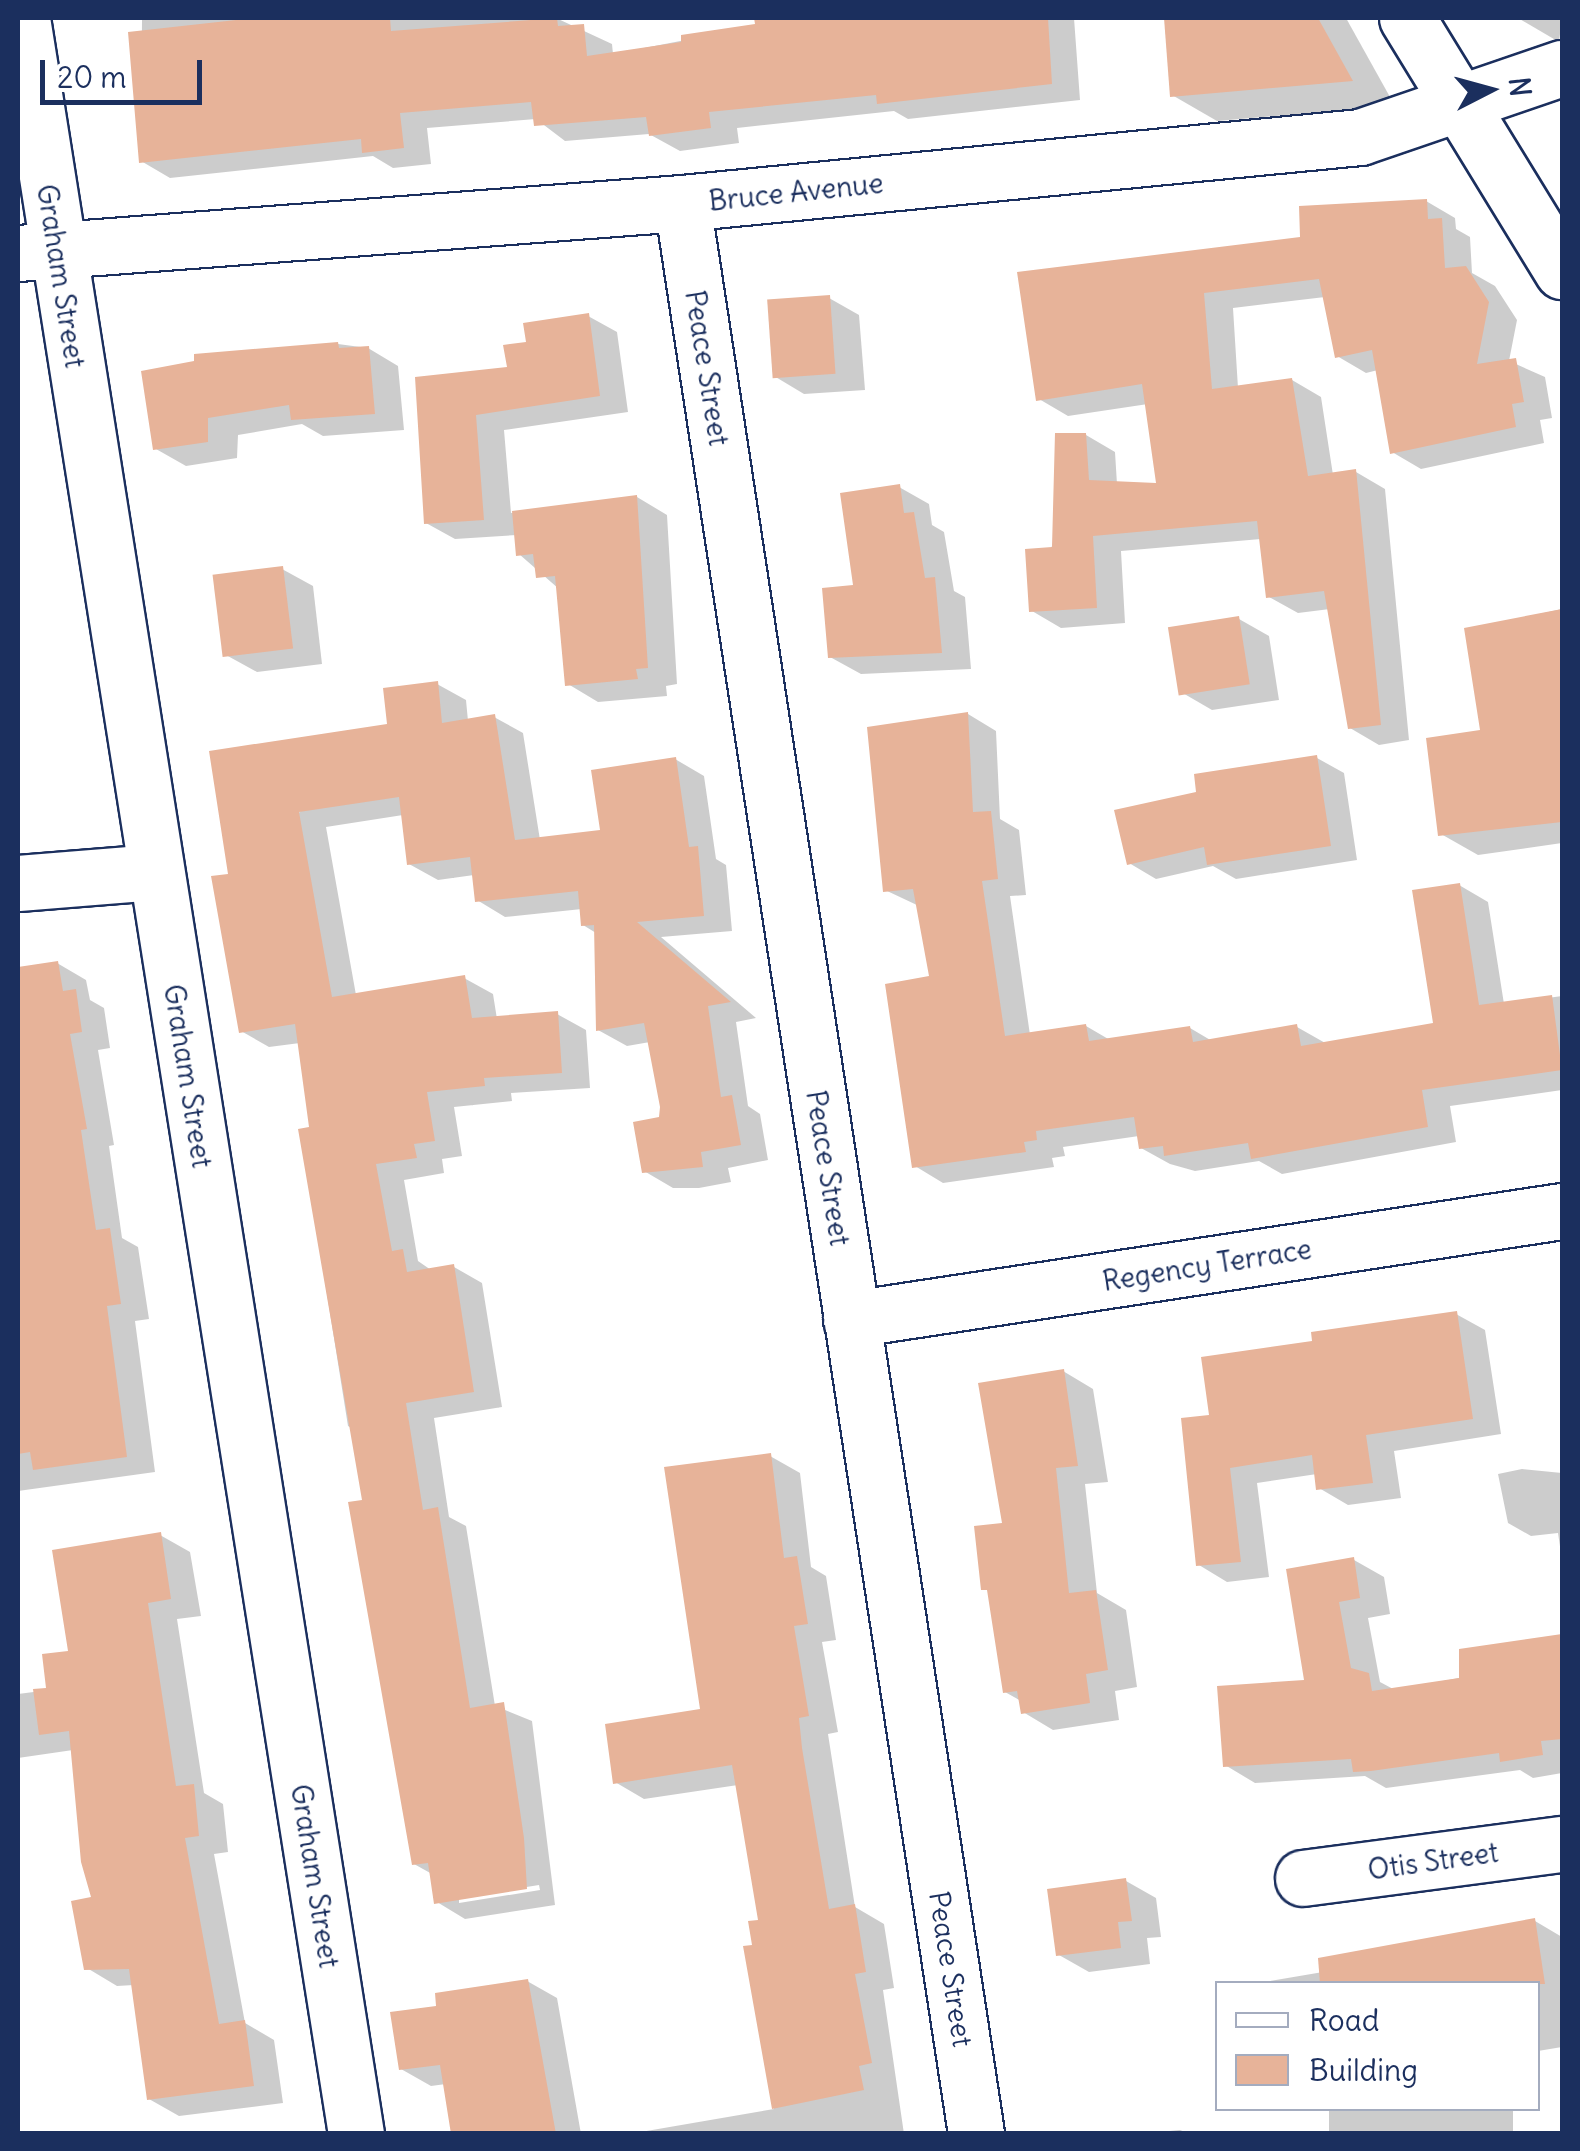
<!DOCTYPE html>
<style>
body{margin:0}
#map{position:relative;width:1580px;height:2151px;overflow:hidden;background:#fff;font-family:Delius,sans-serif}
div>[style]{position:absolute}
.shadow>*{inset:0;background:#0003;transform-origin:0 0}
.building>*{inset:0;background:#e7b399;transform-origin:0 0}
.roads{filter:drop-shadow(2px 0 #1b2f5e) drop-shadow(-2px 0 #1b2f5e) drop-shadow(0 2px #1b2f5e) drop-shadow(0 -2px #1b2f5e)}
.minor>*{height:55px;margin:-27.5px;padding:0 27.5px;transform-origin:27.5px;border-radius:27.5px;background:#fff}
.major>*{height:55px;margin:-27.5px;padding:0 27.5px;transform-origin:27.5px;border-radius:27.5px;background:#fff}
span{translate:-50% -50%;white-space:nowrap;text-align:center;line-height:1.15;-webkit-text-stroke:8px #fff;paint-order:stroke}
.street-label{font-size:28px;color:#1b2f5e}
.frame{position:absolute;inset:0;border:20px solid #1b2f5e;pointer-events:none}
.legend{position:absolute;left:1215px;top:1981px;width:325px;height:130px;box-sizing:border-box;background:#fff;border:2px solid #a4acbf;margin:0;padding:12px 18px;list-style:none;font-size:30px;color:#1b2f5e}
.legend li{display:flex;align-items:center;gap:20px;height:50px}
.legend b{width:50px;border:2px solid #a4acbf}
.north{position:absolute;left:1440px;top:40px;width:100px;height:100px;-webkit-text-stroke:8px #fff;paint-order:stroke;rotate:84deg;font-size:28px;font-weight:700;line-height:40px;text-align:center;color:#1b2f5e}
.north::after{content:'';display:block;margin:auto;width:35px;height:45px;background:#1b2f5e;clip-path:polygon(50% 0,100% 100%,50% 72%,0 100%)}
.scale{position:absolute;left:40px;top:60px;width:162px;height:45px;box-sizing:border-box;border:5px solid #1b2f5e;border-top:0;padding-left:12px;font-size:30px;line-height:35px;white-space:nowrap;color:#1b2f5e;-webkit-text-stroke:8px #fff;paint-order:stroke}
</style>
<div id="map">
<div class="shadow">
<i style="clip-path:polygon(142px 18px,556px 18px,612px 44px,613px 54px,758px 26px,757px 18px,1074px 18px,1080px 100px,908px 119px,894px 111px,737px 128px,739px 143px,680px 151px,649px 134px,565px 141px,536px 119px,427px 128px,431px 164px,393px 168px,373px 156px,170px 178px,141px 161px)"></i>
<i style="clip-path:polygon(1167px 18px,1346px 18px,1395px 106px,1217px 121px,1172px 95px)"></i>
<i style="clip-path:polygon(1562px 18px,1559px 42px,1518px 18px)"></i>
<i style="clip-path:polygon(1426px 201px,1455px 218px,1456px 229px,1470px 237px,1472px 273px,1495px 286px,1517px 320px,1509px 361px,1545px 377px,1552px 418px,1540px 420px,1544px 443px,1421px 469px,1392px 452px,1378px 370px,1366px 373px,1337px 356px,1325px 297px,1233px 308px,1238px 388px,1292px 380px,1321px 397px,1333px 475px,1356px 472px,1385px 489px,1409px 740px,1379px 745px,1350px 728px,1330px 609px,1298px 613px,1269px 597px,1261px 539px,1121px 551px,1125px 623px,1061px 628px,1032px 611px,1086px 435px,1115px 452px,1117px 484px,1159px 486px,1148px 404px,1068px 416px,1039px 399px,1019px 274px,1303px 239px)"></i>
<i style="clip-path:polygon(829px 298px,859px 315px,865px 390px,804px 394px,774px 376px)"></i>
<i style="clip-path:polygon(588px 316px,617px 332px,628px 412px,504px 430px,511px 513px,637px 497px,667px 515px,677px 684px,666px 686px,667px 696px,598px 702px,568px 684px,559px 589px,519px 554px,517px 535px,455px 539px,426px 523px,417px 379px,510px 369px,528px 344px)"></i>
<i style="clip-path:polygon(338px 344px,368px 348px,398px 366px,404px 430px,323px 436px,302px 424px,238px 435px,237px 458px,186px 466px,156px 449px,144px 373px)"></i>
<i style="clip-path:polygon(899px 487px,929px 504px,932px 525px,944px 532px,954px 591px,965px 597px,971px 669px,861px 674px,830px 657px)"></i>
<i style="clip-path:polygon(282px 569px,313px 586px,322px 664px,257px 672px,226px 655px)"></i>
<i style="clip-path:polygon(1562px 609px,1562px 843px,1478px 855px,1441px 834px,1482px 732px,1467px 630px)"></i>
<i style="clip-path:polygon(1239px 619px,1269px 636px,1279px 700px,1212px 710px,1181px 692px)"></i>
<i style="clip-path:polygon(evenodd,437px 684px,466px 700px,468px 721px,494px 717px,523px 733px,540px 840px,603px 832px,675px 759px,704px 776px,716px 859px,726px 865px,732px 931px,661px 937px,756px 1018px,736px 1022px,748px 1106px,760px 1114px,768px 1160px,728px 1168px,731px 1182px,699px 1188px,673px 1188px,644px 1171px,663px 1107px,650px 1042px,627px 1046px,598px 1030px,596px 933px,583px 925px,582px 909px,505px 917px,477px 900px,474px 875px,438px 880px,409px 864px,403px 815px,326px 827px,356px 995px,464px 978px,493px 994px,497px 1019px,557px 1014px,586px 1030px,590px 1088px,511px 1093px,512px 1101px,454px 1107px,462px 1156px,442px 1159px,444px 1173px,404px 1180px,418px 1261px,431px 1270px,454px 1267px,482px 1283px,502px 1407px,434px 1418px,449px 1517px,466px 1526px,495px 1706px,532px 1721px,555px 1905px,465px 1919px,437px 1902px,432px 1874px,414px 1864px,355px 1430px,348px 1426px,301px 1131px,312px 1130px,300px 1043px,269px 1047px,241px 1031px,231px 876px,437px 684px,539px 1885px,540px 1890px,459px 1903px,459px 1898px,539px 1885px)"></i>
<i style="clip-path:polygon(968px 714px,996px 731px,1000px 819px,1019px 830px,1026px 895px,1010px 896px,1030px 1035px,1086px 1026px,1110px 1040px,1190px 1028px,1212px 1041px,1297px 1027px,1327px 1044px,1436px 1025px,1459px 885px,1488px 902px,1504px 1004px,1562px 996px,1562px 1090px,1450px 1106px,1456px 1142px,1282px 1174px,1259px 1161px,1195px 1171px,1170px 1164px,1141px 1148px,1139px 1136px,1063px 1147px,1065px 1156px,1052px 1158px,1054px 1167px,943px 1183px,915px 1166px,932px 978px,919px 906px,885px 890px)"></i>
<i style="clip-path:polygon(1317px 758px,1344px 773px,1357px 860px,1236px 879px,1213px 866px,1156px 879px,1129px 863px,1199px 794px)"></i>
<i style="clip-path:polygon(57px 963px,86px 980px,90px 1000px,104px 1008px,110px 1048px,98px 1050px,114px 1145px,109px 1146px,122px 1238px,138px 1247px,149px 1319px,135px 1321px,155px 1472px,18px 1491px,18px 1241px,25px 1240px,18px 1200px,18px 970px)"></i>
<i style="clip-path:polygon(1456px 1314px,1485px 1330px,1501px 1434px,1394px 1451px,1401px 1498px,1348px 1505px,1319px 1488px,1317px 1474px,1257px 1483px,1269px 1577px,1227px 1582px,1199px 1565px,1212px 1417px,1315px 1343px)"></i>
<i style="clip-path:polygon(1063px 1371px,1093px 1389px,1108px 1482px,1085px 1484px,1097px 1593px,1126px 1610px,1137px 1687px,1115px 1691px,1119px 1720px,1053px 1730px,1023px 1712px,1021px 1701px,1005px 1692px,1005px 1525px)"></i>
<i style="clip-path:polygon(770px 1456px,800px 1473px,811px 1567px,826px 1576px,836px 1640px,822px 1642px,838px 1732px,828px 1734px,855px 1907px,884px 1924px,894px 1988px,883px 1990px,904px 2134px,629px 2134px,774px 2109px,746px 1948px,755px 1947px,761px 1922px,738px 1785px,644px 1799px,615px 1782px,703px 1711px)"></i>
<i style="clip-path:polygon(1522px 1469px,1562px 1473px,1562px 1560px,1558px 1533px,1531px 1536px,1508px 1523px,1498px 1474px)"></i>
<i style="clip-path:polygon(160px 1535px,190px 1552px,201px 1616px,177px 1619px,204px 1793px,223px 1804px,228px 1852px,214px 1854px,245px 2023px,274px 2040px,283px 2103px,179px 2116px,149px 2099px,134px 1985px,117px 1986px,87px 1968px,94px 1899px,73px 1750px,18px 1758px,18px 1694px,49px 1690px)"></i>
<i style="clip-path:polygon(1354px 1560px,1384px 1577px,1390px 1614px,1368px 1618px,1380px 1682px,1395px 1690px,1556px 1660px,1562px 1773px,1533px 1778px,1520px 1770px,1386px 1788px,1365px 1776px,1255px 1783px,1225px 1765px,1307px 1682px)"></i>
<i style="clip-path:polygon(1126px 1881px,1156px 1898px,1161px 1937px,1147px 1938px,1150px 1964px,1089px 1972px,1059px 1955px)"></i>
<i style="clip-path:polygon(1535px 1921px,1562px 1937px,1562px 2047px,1538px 2051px,1538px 1984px,1258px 1983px,1370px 1964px)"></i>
<i style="clip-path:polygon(527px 1981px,557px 1998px,581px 2134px,453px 2134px,446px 2084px,431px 2086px,401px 2069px,439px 2008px)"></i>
<i style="left:1329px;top:2108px;width:184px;height:26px"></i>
<i style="clip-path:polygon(1180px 2130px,1190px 2134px,1136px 2134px)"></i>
</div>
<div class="building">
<i style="clip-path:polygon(254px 18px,390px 18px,391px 31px,557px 18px,558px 26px,584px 24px,587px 56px,681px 42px,681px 35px,755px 24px,754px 18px,1048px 18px,1052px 84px,877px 104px,876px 95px,709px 112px,711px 128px,649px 136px,646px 117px,534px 126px,531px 102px,400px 113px,404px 148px,362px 153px,361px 139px,139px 163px,128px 32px)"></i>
<i style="clip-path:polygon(1164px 18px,1318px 18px,1353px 81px,1170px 97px)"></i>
<i style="clip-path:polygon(1427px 199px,1428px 219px,1442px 218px,1445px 268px,1466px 266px,1489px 302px,1477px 364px,1516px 358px,1524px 402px,1512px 404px,1516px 427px,1390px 454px,1372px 350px,1335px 358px,1319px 279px,1204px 293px,1212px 389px,1292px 378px,1308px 476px,1356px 469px,1381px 725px,1348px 729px,1324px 591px,1266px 598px,1257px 521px,1093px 536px,1097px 608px,1029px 612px,1025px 549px,1052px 547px,1055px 433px,1086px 433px,1089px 480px,1156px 483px,1142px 384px,1036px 401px,1017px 272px,1300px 237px,1299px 206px)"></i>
<i style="left:830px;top:295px;width:79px;height:63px;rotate:86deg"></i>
<i style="clip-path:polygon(589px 313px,600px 396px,476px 415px,484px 520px,424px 524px,415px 377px,507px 367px,503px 345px,526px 342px,523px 323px)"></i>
<i style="clip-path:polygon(338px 342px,339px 348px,369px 346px,375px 414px,291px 420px,289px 405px,208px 418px,208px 442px,153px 450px,141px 371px,194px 361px,194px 354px)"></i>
<i style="clip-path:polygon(900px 484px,904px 513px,914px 512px,925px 578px,935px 577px,942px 653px,828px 658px,822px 588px,853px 585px,840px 493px)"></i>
<i style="clip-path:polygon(637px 495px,648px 668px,636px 669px,638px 679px,565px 686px,555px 576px,536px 578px,533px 554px,516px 556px,512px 511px)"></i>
<i style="left:283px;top:566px;width:83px;height:71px;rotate:83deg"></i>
<i style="clip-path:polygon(1562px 609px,1562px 822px,1438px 836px,1426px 738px,1480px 730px,1464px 628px)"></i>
<i style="left:1239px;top:616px;width:69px;height:72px;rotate:81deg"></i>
<i style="clip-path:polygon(438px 681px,442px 723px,495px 714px,515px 840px,600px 830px,591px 770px,676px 757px,689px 847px,698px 846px,704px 916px,637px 922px,731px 1002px,708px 1006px,721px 1097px,732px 1095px,741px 1145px,701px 1152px,703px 1167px,642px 1173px,633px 1122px,659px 1117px,660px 1107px,644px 1023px,596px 1031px,594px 925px,581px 926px,578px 891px,475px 902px,470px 857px,407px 865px,399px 797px,299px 812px,332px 997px,465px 975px,472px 1018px,558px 1011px,562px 1073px,484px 1078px,485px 1086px,427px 1092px,435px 1141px,414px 1144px,417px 1158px,376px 1164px,392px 1251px,403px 1249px,407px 1272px,454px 1264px,474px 1392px,406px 1403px,423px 1510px,438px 1507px,470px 1708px,504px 1702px,524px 1838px,527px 1889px,434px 1904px,428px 1863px,412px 1865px,348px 1502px,362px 1500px,298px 1129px,309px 1127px,295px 1024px,239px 1033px,211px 876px,228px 874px,209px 751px,387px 724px,383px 688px)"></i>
<i style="clip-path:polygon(968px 712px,973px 812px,991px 811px,998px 879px,982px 881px,1005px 1036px,1086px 1024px,1089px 1041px,1190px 1026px,1193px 1042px,1297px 1024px,1301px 1046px,1433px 1023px,1412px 890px,1460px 883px,1479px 1005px,1552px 995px,1562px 1070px,1422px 1090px,1428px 1127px,1251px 1159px,1248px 1143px,1164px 1156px,1163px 1146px,1139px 1149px,1134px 1117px,1036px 1131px,1037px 1140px,1024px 1142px,1026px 1152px,912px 1168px,885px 984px,929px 976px,913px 889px,883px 892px,867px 727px)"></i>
<i style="clip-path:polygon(1317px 755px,1331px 846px,1207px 865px,1204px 847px,1127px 865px,1114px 810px,1196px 792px,1194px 774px)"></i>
<i style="clip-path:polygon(58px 961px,63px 991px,76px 989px,82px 1032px,70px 1034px,87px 1129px,81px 1130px,96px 1230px,110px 1228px,121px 1304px,107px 1306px,127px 1457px,33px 1470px,30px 1452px,18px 1454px,18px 967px)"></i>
<i style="clip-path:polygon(1457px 1311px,1473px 1419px,1366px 1435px,1373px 1483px,1316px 1490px,1312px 1455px,1230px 1468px,1241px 1562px,1196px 1566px,1181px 1418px,1209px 1415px,1201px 1357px,1312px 1341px,1311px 1332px)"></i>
<i style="clip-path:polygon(1064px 1369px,1078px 1466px,1056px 1468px,1069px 1593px,1096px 1590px,1108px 1670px,1086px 1674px,1090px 1703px,1021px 1714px,1017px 1691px,1003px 1693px,987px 1590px,981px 1590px,974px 1526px,1002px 1523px,978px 1383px)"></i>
<i style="clip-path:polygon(771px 1453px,784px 1558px,797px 1556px,808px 1624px,794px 1626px,809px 1716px,799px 1718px,802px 1748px,829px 1909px,855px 1904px,866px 1972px,855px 1974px,872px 2063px,859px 2066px,864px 2090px,772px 2109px,743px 1946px,752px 1945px,748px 1921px,758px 1920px,732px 1765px,613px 1784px,605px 1724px,700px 1709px,664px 1467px)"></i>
<i style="clip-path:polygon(161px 1532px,171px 1599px,148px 1603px,176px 1786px,194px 1784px,199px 1836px,185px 1838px,219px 2024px,245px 2020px,254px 2086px,147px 2100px,129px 1969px,84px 1970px,71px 1901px,91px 1897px,81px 1862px,69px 1731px,39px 1735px,33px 1689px,46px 1688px,42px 1654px,68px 1651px,52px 1550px)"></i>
<i style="clip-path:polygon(1354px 1557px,1360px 1598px,1339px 1602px,1351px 1668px,1369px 1673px,1372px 1691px,1459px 1678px,1459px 1649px,1562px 1634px,1562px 1739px,1541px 1741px,1543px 1755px,1500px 1762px,1499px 1753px,1371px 1771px,1353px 1772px,1351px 1759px,1223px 1767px,1217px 1686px,1304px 1680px,1286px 1569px)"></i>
<i style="clip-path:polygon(1126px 1878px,1132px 1921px,1118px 1922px,1121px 1948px,1056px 1956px,1047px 1889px)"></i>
<i style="clip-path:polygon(1535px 1918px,1545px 1984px,1320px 1984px,1318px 1958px)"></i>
<i style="clip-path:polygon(528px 1979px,556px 2134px,451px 2134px,440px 2065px,399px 2070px,390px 2012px,436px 2006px,435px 1993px)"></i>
</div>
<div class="roads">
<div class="minor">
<i style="left:22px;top:18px;width:2142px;rotate:81.03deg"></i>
<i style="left:682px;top:203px;width:1953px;rotate:81.34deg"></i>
<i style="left:18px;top:253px;width:666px;rotate:-4.31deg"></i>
<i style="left:682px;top:203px;width:681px;rotate:-5.56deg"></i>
<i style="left:1360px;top:137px;width:213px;rotate:-18.9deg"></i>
<i style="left:18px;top:883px;width:137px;rotate:-4.6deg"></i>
<i style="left:851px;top:1319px;width:719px;rotate:-8.64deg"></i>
<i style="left:1303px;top:1878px;width:261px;rotate:-7.5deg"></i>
</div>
<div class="major">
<i style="left:1407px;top:18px;width:297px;rotate:58.5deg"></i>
</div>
</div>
<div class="street-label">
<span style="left:796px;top:192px;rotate:-6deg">Bruce Avenue</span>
<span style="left:61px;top:276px;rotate:81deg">Graham Street</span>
<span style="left:707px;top:368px;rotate:81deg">Peace Street</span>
<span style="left:188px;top:1076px;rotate:81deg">Graham Street</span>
<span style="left:828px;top:1168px;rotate:81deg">Peace Street</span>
<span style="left:1207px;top:1265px;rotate:-9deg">Regency Terrace</span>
<span style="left:1433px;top:1861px;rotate:-8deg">Otis Street</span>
<span style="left:315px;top:1876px;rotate:81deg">Graham Street</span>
<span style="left:951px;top:1969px;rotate:81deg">Peace Street</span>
</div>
<div class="frame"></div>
<ul class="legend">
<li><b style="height:12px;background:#fff"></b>Road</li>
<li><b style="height:28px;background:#e7b399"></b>Building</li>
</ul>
<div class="north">N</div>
<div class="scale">20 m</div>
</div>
